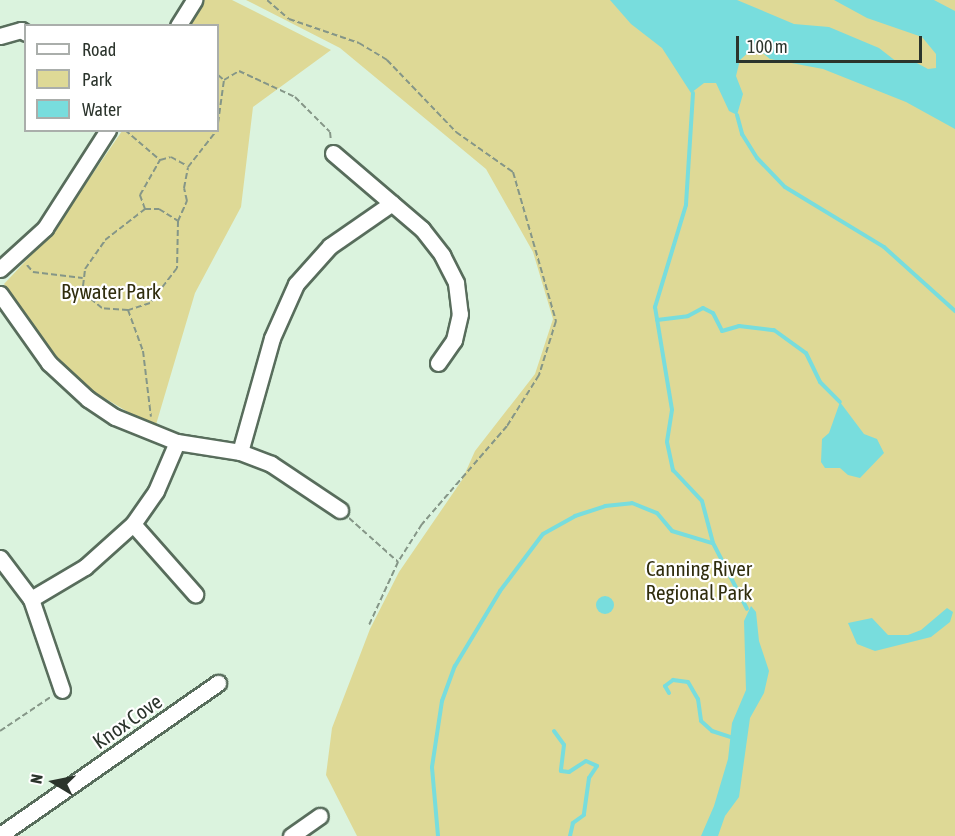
<!DOCTYPE html>
<style>
body{margin:0}
#map{position:relative;width:955px;height:836px;overflow:hidden;background:#dbf3de;font-family:"Asap Condensed",sans-serif}
div>[style]{position:absolute}
.green>*{inset:0;background:#ded996}
.water>*{inset:0;background:#78dddd}
.round{border-radius:50%}
.stream>*{height:4px;margin:-2px;padding:0 2px;transform-origin:2px;border-radius:2px;background:#78dddd}
.path>*{height:2px;margin-top:-1px;transform-origin:0;background:repeating-linear-gradient(90deg,#859687 0 6px,transparent 0 9px)}
.roads{filter:drop-shadow(2px 0 #586d5c) drop-shadow(-2px 0 #586d5c) drop-shadow(0 2px #586d5c) drop-shadow(0 -2px #586d5c)}
.minor>*{height:15px;margin:-7.5px;padding:0 7.5px;transform-origin:7.5px;border-radius:7.5px;background:#fff}
span{translate:-50% -50%;white-space:nowrap;text-align:center;line-height:1.15;-webkit-text-stroke:4.5px #fff;paint-order:stroke}
.park-label{font-size:21px;color:#302d0d}
.street-label{font-size:21px;color:#2b342c}
.legend{position:absolute;left:24px;top:24px;width:195px;height:108px;box-sizing:border-box;background:#fff;border:2px solid #aaaeab;margin:0;padding:8px 10px;list-style:none;font-size:18px;color:#2b342c}
.legend li{display:flex;align-items:center;gap:12px;height:30px}
.legend b{width:30px;border:2px solid #aaaeab}
.north{position:absolute;left:24px;top:752px;width:60px;height:60px;-webkit-text-stroke:4px #fff;paint-order:stroke;rotate:280deg;font-size:16px;font-weight:700;line-height:24px;text-align:center;color:#2b342c}
.north::after{content:'';display:block;margin:auto;width:21px;height:27px;background:#2b342c;clip-path:polygon(50% 0,100% 100%,50% 72%,0 100%)}
.scale{position:absolute;left:736px;top:36px;width:186px;height:27px;box-sizing:border-box;border:3px solid #2b342c;border-top:0;padding-left:8px;font-size:18px;line-height:21px;white-space:nowrap;color:#2b342c;-webkit-text-stroke:4px #fff;paint-order:stroke}
</style>
<div id="map">
<div class="green">
<i style="clip-path:polygon(200px 0,232px 0,331px 50px,253px 107px,241px 207px,195px 293px,155px 428px,91px 390px,51px 351px,4px 284px,53px 232px,122px 131px,218px 130px,218px 26px,186px 25px)"></i>
<i style="clip-path:polygon(246px 0,955px 0,955px 836px,357px 836px,326px 775px,332px 728px,370px 629px,399px 572px,462px 480px,475px 451px,535px 374px,553px 319px,533px 252px,486px 169px,340px 48px)"></i>
</div>
<div class="water">
<i style="clip-path:polygon(610px 0,737px 0,794px 24px,829px 27px,879px 48px,897px 62px,915px 62px,928px 69px,936px 68px,936px 54px,922px 37px,867px 18px,834px 0,934px 0,955px 11px,955px 129px,906px 102px,823px 69px,770px 59px,759px 50px,750px 51px,740px 60px,736px 76px,743px 94px,737px 115px,729px 111px,716px 83px,704px 83px,691px 93px,662px 48px,631px 24px)"></i>
<i style="clip-path:polygon(840px 402px,864px 434px,877px 439px,884px 453px,860px 478px,848px 475px,840px 468px,825px 468px,821px 462px,822px 439px,829px 433px)"></i>
<i class="round" style="left:596px;top:596px;width:18px;height:18px"></i>
<i style="clip-path:polygon(751px 606px,756px 612px,759px 641px,769px 671px,764px 693px,750px 718px,739px 797px,725px 816px,718px 836px,701px 836px,714px 806px,728px 759px,732px 723px,746px 690px,744px 621px)"></i>
<i style="clip-path:polygon(947px 608px,953px 612px,950px 622px,931px 637px,875px 651px,857px 644px,848px 623px,872px 618px,888px 635px,908px 635px,921px 630px)"></i>
</div>
<div class="stream">
<i style="left:693px;top:93px;width:112px;rotate:93.6deg"></i>
<i style="left:686px;top:205px;width:107px;rotate:106.9deg"></i>
<i style="left:655px;top:307px;width:104px;rotate:80.6deg"></i>
<i style="left:672px;top:410px;width:32px;rotate:99deg"></i>
<i style="left:667px;top:442px;width:29px;rotate:78deg"></i>
<i style="left:673px;top:470px;width:42px;rotate:46.9deg"></i>
<i style="left:702px;top:501px;width:43px;rotate:75.3deg"></i>
<i style="left:713px;top:543px;width:74px;rotate:62.7deg"></i>
<i style="left:737px;top:115px;width:20px;rotate:75deg"></i>
<i style="left:742px;top:134px;width:28px;rotate:58deg"></i>
<i style="left:757px;top:158px;width:40px;rotate:46deg"></i>
<i style="left:785px;top:187px;width:116px;rotate:31.2deg"></i>
<i style="left:884px;top:247px;width:96px;rotate:42deg"></i>
<i style="left:657px;top:320px;width:31px;rotate:-7deg"></i>
<i style="left:688px;top:316px;width:17px;rotate:-28deg"></i>
<i style="left:703px;top:308px;width:11px;rotate:27deg"></i>
<i style="left:713px;top:313px;width:20px;rotate:63deg"></i>
<i style="left:722px;top:331px;width:18px;rotate:-16deg"></i>
<i style="left:739px;top:326px;width:35px;rotate:7deg"></i>
<i style="left:774px;top:330px;width:39px;rotate:36deg"></i>
<i style="left:806px;top:353px;width:32px;rotate:64deg"></i>
<i style="left:820px;top:382px;width:28px;rotate:45deg"></i>
<i style="left:669px;top:693px;width:8px;rotate:-120deg"></i>
<i style="left:665px;top:686px;width:10px;rotate:-37deg"></i>
<i style="left:673px;top:680px;width:15px;rotate:8deg"></i>
<i style="left:688px;top:682px;width:20px;rotate:60deg"></i>
<i style="left:698px;top:699px;width:22px;rotate:82deg"></i>
<i style="left:701px;top:721px;width:15px;rotate:42deg"></i>
<i style="left:712px;top:731px;width:19px;rotate:18deg"></i>
<i style="left:554px;top:731px;width:17px;rotate:54deg"></i>
<i style="left:564px;top:745px;width:26px;rotate:97deg"></i>
<i style="left:561px;top:771px;width:8px;rotate:7deg"></i>
<i style="left:569px;top:772px;width:20px;rotate:-33deg"></i>
<i style="left:586px;top:761px;width:12px;rotate:24deg"></i>
<i style="left:597px;top:766px;width:14px;rotate:124deg"></i>
<i style="left:589px;top:778px;width:37px;rotate:98deg"></i>
<i style="left:584px;top:815px;width:14px;rotate:144deg"></i>
<i style="left:573px;top:823px;width:13px;rotate:103deg"></i>
<i style="left:438px;top:836px;width:69px;rotate:-95deg"></i>
<i style="left:432px;top:767px;width:67px;rotate:-81.4deg"></i>
<i style="left:442px;top:701px;width:37px;rotate:-70deg"></i>
<i style="left:455px;top:666px;width:87px;rotate:-59deg"></i>
<i style="left:500px;top:591px;width:71px;rotate:-53deg"></i>
<i style="left:543px;top:534px;width:37px;rotate:-29deg"></i>
<i style="left:575px;top:516px;width:32px;rotate:-18deg"></i>
<i style="left:605px;top:506px;width:27px;rotate:-6deg"></i>
<i style="left:632px;top:503px;width:27px;rotate:22deg"></i>
<i style="left:657px;top:513px;width:23px;rotate:50deg"></i>
<i style="left:672px;top:531px;width:42px;rotate:16.7deg"></i>
</div>
<div class="path">
<i style="left:267px;top:0;width:29px;rotate:41deg"></i>
<i style="left:289px;top:19px;width:74px;rotate:18.9deg"></i>
<i style="left:359px;top:43px;width:33px;rotate:31deg"></i>
<i style="left:387px;top:60px;width:100px;rotate:46.2deg"></i>
<i style="left:456px;top:132px;width:70px;rotate:35.1deg"></i>
<i style="left:513px;top:172px;width:155px;rotate:73.9deg"></i>
<i style="left:556px;top:321px;width:57px;rotate:107.5deg"></i>
<i style="left:539px;top:375px;width:60px;rotate:122.1deg"></i>
<i style="left:507px;top:426px;width:130px;rotate:130.9deg"></i>
<i style="left:422px;top:524px;width:45px;rotate:122.3deg"></i>
<i style="left:398px;top:562px;width:69px;rotate:114.7deg"></i>
<i style="left:218px;top:75px;width:8px;rotate:40deg"></i>
<i style="left:218px;top:123px;width:43px;rotate:-82.1deg"></i>
<i style="left:224px;top:80px;width:17px;rotate:-31deg"></i>
<i style="left:239px;top:71px;width:62px;rotate:24.9deg"></i>
<i style="left:295px;top:97px;width:49px;rotate:45deg"></i>
<i style="left:330px;top:132px;width:9px;rotate:84deg"></i>
<i style="left:125px;top:130px;width:46px;rotate:40.6deg"></i>
<i style="left:145px;top:209px;width:14px"></i>
<i style="left:159px;top:209px;width:22px;rotate:32deg"></i>
<i style="left:178px;top:221px;width:47px;rotate:91.2deg"></i>
<i style="left:177px;top:268px;width:44px;rotate:127.6deg"></i>
<i style="left:150px;top:303px;width:23px;rotate:162deg"></i>
<i style="left:128px;top:310px;width:26px;rotate:-176deg"></i>
<i style="left:102px;top:308px;width:21px;rotate:-141deg"></i>
<i style="left:86px;top:295px;width:9px;rotate:-108deg"></i>
<i style="left:83px;top:286px;width:17px;rotate:-83deg"></i>
<i style="left:85px;top:269px;width:35px;rotate:-55deg"></i>
<i style="left:105px;top:240px;width:51px;rotate:-37.8deg"></i>
<i style="left:145px;top:209px;width:15px;rotate:-110deg"></i>
<i style="left:140px;top:195px;width:40px;rotate:-60.3deg"></i>
<i style="left:160px;top:160px;width:11px;rotate:-15deg"></i>
<i style="left:171px;top:157px;width:18px;rotate:29deg"></i>
<i style="left:178px;top:221px;width:22px;rotate:-66deg"></i>
<i style="left:187px;top:201px;width:13px;rotate:-103deg"></i>
<i style="left:184px;top:188px;width:21px;rotate:-79deg"></i>
<i style="left:188px;top:167px;width:47px;rotate:-51.9deg"></i>
<i style="left:27px;top:265px;width:9px;rotate:49deg"></i>
<i style="left:33px;top:272px;width:50px;rotate:6.8deg"></i>
<i style="left:128px;top:310px;width:44px;rotate:69.9deg"></i>
<i style="left:143px;top:351px;width:66px;rotate:83.1deg"></i>
<i style="left:349px;top:518px;width:66px;rotate:41.9deg"></i>
<i style="left:0;top:731px;width:63px;rotate:-33.9deg"></i>
</div>
<div class="roads">
<div class="minor">
<i style="left:178px;top:26px;width:31px;rotate:-58deg"></i>
<i style="left:0;top:36px;width:22px;rotate:-16deg"></i>
<i style="left:21px;top:30px;width:6px;rotate:31deg"></i>
<i style="left:333px;top:153px;width:117px;rotate:40.5deg"></i>
<i style="left:422px;top:229px;width:33px;rotate:52deg"></i>
<i style="left:442px;top:255px;width:31px;rotate:63deg"></i>
<i style="left:456px;top:283px;width:31px;rotate:83deg"></i>
<i style="left:460px;top:314px;width:27px;rotate:103deg"></i>
<i style="left:454px;top:340px;width:28px;rotate:125deg"></i>
<i style="left:0;top:269px;width:61px;rotate:-42.3deg"></i>
<i style="left:45px;top:228px;width:117px;rotate:-57.3deg"></i>
<i style="left:0;top:294px;width:85px;rotate:54.6deg"></i>
<i style="left:49px;top:363px;width:53px;rotate:42.7deg"></i>
<i style="left:88px;top:399px;width:32px;rotate:34deg"></i>
<i style="left:115px;top:417px;width:67px;rotate:22deg"></i>
<i style="left:177px;top:442px;width:64px;rotate:9deg"></i>
<i style="left:240px;top:452px;width:33px;rotate:21deg"></i>
<i style="left:271px;top:464px;width:83px;rotate:33.7deg"></i>
<i style="left:240px;top:452px;width:118px;rotate:-74.3deg"></i>
<i style="left:272px;top:338px;width:59px;rotate:-66deg"></i>
<i style="left:296px;top:284px;width:51px;rotate:-48.2deg"></i>
<i style="left:330px;top:246px;width:75px;rotate:-34.7deg"></i>
<i style="left:133px;top:524px;width:94px;rotate:48.5deg"></i>
<i style="left:0;top:558px;width:51px;rotate:52.9deg"></i>
<i style="left:31px;top:599px;width:96px;rotate:71.2deg"></i>
<i style="left:31px;top:599px;width:63px;rotate:-30.7deg"></i>
<i style="left:85px;top:567px;width:64px;rotate:-41.9deg"></i>
<i style="left:133px;top:524px;width:40px;rotate:-55.1deg"></i>
<i style="left:156px;top:491px;width:53px;rotate:-66.8deg"></i>
<i style="left:0;top:835px;width:266px;rotate:-34.9deg"></i>
<i style="left:291px;top:836px;width:35px;rotate:-35deg"></i>
</div>
</div>
<div class="park-label">
<span style="left:111px;top:291px">Bywater Park</span>
<span style="left:699px;top:580px">Canning River<br>Regional Park</span>
</div>
<div class="street-label">
<span style="left:127px;top:721px;rotate:-35deg">Knox Cove</span>
</div>
<ul class="legend">
<li><b style="height:8px;background:#fff"></b>Road</li>
<li><b style="height:16px;background:#ded996"></b>Park</li>
<li><b style="height:16px;background:#78dddd"></b>Water</li>
</ul>
<div class="north">N</div>
<div class="scale">100 m</div>
</div>
